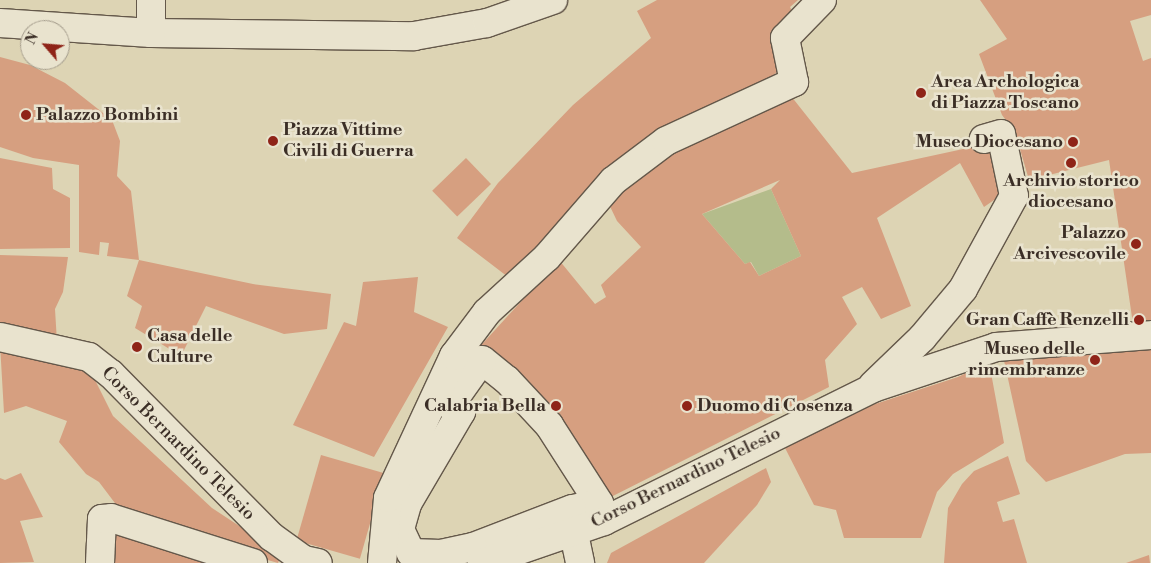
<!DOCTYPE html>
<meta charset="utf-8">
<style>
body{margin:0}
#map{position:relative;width:1151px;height:563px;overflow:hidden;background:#ddd4b4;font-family:"Libre Bodoni",serif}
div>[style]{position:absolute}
.green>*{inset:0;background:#b4bc8b}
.building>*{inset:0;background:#d69f80;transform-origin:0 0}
.roads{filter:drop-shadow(1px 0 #64584a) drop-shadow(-1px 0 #64584a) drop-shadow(0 1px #64584a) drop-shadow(0 -1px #64584a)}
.minor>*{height:28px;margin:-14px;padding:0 14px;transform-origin:14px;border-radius:14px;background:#e9e3ce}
.dots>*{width:14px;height:14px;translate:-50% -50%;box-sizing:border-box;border:2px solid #e9e3ce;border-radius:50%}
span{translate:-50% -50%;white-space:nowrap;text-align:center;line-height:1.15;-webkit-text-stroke:5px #e9e3ce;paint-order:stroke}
.poi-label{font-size:18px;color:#3b2e26;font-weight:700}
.left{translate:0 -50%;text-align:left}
.right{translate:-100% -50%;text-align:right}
.street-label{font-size:18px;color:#3b2e26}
.north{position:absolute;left:20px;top:20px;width:50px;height:50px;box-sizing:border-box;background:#e9e3ce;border:1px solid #a39b8b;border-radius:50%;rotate:297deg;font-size:14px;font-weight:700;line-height:20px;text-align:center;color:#3b2e26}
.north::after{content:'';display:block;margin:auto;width:18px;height:22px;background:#8f2418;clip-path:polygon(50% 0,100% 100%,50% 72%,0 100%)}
</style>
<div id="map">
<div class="green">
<i style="clip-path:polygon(771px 189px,801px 256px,759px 276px,751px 262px,745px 264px,702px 214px)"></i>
</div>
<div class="building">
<i style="clip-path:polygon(657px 0,798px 0,790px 7px,795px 17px,783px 67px,764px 83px,612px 178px,512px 280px,457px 238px,498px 183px,573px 105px,651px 38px,637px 11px)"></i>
<i style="clip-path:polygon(980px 0,1151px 0,1151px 15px,1130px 21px,1143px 61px,1151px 58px,1151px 328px,1134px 331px,1109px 160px,1029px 180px,1015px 132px,1002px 115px,979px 54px,1007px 39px)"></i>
<i style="clip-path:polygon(0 57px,30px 65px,65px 83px,112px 120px,120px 141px,117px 176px,131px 191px,139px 260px,107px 256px,109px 243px,100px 242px,99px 255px,79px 252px,79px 165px,33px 158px,0 147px)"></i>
<i style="clip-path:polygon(evenodd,791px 96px,852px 173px,991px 143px,1007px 191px,984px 207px,960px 163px,877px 218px,911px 306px,881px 319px,862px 287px,842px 297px,857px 324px,825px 360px,829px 387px,599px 503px,474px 353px,559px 260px,595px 304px,606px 297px,601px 285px,641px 247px,617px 221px,605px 196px,668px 154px,791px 96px,780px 180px,771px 189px,801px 256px,759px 276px,750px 262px,745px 264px,702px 214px,780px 180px)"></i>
<i style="clip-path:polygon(0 158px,52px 168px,53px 189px,70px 198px,70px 248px,0 249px)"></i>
<i style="left:466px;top:158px;width:36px;height:47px;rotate:46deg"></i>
<i style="clip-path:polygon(0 255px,68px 257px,63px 292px,55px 309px,57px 342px,0 333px)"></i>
<i style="clip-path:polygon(139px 260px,253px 284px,331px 294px,327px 329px,284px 334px,206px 306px,181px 356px,135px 328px,142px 306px,127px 296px)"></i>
<i style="clip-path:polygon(418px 277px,414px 312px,448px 327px,374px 457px,293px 425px,344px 322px,356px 326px,363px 282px)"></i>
<i style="clip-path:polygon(1151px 341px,1151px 453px,1125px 454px,1046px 482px,1026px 461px,1003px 356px)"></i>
<i style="clip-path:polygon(0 344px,87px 364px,113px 416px,212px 508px,271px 547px,281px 556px,278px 563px,127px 519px,99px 482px,86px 474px,59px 442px,67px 421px,26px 406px,4px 413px)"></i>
<i style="clip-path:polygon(989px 362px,1004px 443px,953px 474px,937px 492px,921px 538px,844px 538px,836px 510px,814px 505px,783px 444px,863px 408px,958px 377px)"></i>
<i style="left:321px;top:455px;width:66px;height:89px;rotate:16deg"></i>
<i style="clip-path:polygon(1008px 456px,1020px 494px,997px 502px,1003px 522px,1014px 519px,1027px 563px,944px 563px,948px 508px,962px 484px,974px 471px)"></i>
<i style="clip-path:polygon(766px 468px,771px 482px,757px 505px,704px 563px,607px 563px,611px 553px)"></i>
<i style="clip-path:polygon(21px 473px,43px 517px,20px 521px,34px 562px,0 563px,0 478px,5px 480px)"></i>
<i style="clip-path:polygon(118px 527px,227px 563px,110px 563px)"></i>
<i style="clip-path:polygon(1149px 555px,1150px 563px,1126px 563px)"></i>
</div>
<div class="roads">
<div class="minor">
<i style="left:0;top:23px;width:151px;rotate:3.8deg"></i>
<i style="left:151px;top:33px;width:263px;rotate:0.7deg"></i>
<i style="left:414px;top:36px;width:74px;rotate:-10.1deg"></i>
<i style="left:487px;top:23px;width:70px;rotate:-19.2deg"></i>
<i style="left:151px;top:33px;width:33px;rotate:-90deg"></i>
<i style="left:0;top:337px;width:91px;rotate:12.7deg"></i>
<i style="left:89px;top:357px;width:28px;rotate:38deg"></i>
<i style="left:111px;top:374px;width:229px;rotate:45.4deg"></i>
<i style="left:272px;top:537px;width:39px;rotate:36deg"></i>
<i style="left:304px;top:560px;width:14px;rotate:12deg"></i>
<i style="left:482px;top:360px;width:32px;rotate:39deg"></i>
<i style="left:507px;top:380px;width:62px;rotate:47deg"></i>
<i style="left:549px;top:425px;width:93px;rotate:57.3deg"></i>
<i style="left:599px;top:503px;width:28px;rotate:167deg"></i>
<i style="left:572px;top:509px;width:106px;rotate:159deg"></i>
<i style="left:473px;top:547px;width:33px;rotate:168deg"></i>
<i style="left:441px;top:554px;width:30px;rotate:-178deg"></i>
<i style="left:411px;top:553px;width:26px;rotate:-115deg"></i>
<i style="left:400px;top:529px;width:26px;rotate:-74deg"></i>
<i style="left:407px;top:504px;width:107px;rotate:-59.6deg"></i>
<i style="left:461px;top:412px;width:13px;rotate:-148deg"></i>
<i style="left:450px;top:405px;width:55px;rotate:-54.6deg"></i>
<i style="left:873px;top:385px;width:68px;rotate:-43.8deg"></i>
<i style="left:922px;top:338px;width:64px;rotate:-50.1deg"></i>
<i style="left:963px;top:289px;width:106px;rotate:-61.3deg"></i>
<i style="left:1014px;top:196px;width:63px;rotate:-101.8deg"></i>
<i style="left:1001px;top:134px;width:18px;rotate:164deg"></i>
<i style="left:574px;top:534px;width:30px;rotate:78deg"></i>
<i style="left:100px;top:563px;width:44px;rotate:-87.4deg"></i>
<i style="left:102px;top:519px;width:9px;rotate:-6deg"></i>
<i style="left:111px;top:518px;width:149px;rotate:17.6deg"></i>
<i style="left:382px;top:563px;width:65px;rotate:-84.7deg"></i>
<i style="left:388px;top:498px;width:157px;rotate:-65.1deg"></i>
<i style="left:454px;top:356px;width:55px;rotate:-53.1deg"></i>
<i style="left:487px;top:312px;width:81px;rotate:-42.5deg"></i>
<i style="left:547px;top:257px;width:101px;rotate:-49deg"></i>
<i style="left:613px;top:181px;width:66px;rotate:-37deg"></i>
<i style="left:666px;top:141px;width:141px;rotate:-24.7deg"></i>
<i style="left:794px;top:82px;width:45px;rotate:-101.6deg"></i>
<i style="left:785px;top:38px;width:53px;rotate:-45.8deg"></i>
<i style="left:482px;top:563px;width:129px;rotate:-19deg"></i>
<i style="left:604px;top:521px;width:300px;rotate:-26.3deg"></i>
<i style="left:873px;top:388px;width:130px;rotate:-18.4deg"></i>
<i style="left:996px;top:347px;width:155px;rotate:-4.4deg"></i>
</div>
</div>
<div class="dots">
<i style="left:921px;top:93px;background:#8f2418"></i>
<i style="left:26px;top:115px;background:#8f2418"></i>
<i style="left:273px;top:141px;background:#8f2418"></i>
<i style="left:1073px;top:142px;background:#8f2418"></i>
<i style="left:1071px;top:163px;background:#8f2418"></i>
<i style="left:1136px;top:244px;background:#8f2418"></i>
<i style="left:1139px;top:320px;background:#8f2418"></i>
<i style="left:137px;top:347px;background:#8f2418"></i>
<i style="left:1095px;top:360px;background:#8f2418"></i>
<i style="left:556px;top:406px;background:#8f2418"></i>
<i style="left:687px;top:406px;background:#8f2418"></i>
</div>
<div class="poi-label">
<span class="left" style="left:931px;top:93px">Area Archologica<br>di Piazza Toscano</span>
<span class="left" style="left:36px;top:115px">Palazzo Bombini</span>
<span class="left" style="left:283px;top:141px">Piazza Vittime<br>Civili di Guerra</span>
<span class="right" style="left:1063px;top:142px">Museo Diocesano</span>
<span style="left:1071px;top:192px">Archivio storico<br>diocesano</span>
<span class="right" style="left:1126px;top:244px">Palazzo<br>Arcivescovile</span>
<span class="right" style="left:1129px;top:320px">Gran Caffè Renzelli</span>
<span class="left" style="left:147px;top:347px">Casa delle<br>Culture</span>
<span class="right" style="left:1085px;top:360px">Museo delle<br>rimembranze</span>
<span class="right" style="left:546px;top:406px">Calabria Bella</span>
<span class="left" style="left:697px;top:406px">Duomo di Cosenza</span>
</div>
<div class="street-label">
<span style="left:178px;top:444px;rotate:45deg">Corso Bernardino Telesio</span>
<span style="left:686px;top:478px;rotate:-26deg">Corso Bernardino Telesio</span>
</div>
<div class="north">N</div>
</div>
